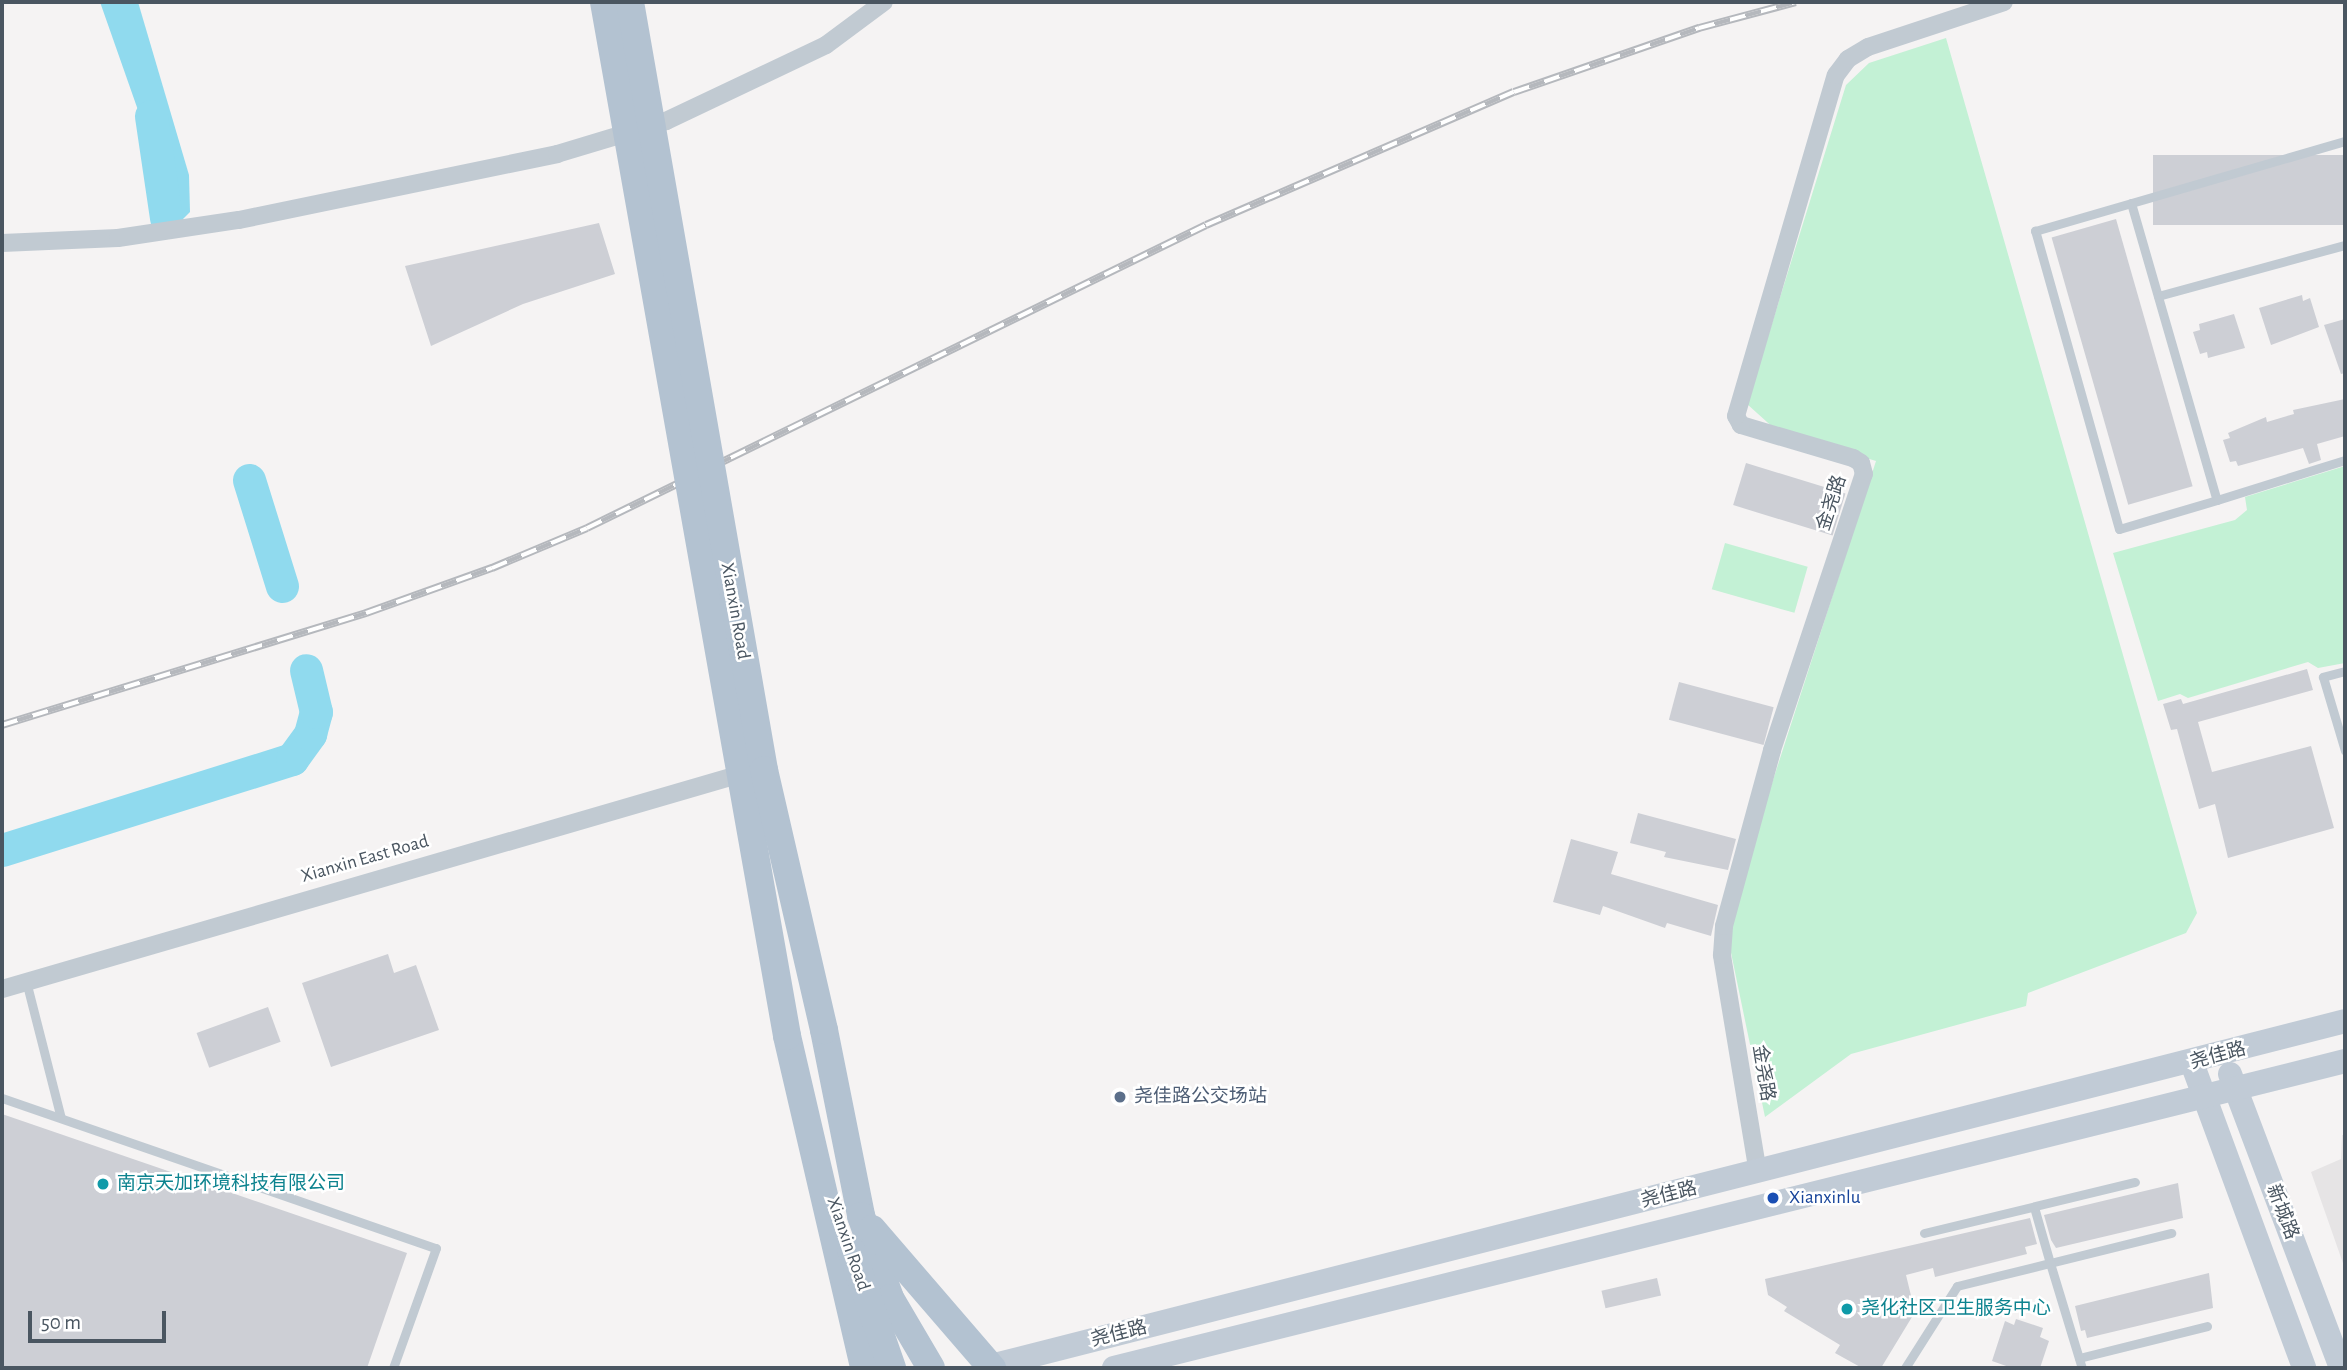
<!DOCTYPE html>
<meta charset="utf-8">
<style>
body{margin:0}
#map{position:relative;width:2347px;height:1370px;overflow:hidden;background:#f5f3f3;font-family:"Alegreya Sans","Noto Sans SC",sans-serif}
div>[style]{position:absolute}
.education>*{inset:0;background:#e6e4e5}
.green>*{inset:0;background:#c3f1d5;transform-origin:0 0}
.water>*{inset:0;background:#90daee}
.river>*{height:33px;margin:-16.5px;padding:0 16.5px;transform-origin:16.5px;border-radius:16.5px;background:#90daee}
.building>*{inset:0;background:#cdcfd5;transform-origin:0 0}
.lane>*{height:9px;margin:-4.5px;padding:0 4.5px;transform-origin:4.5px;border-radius:4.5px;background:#c1cad2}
.street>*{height:18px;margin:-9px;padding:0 9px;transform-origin:9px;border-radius:9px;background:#c1cad2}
.secondary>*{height:24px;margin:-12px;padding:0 12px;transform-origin:12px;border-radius:12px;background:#c1cbd6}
.primary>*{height:28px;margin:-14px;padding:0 14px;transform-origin:14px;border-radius:14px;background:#b3c2d1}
.rail>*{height:8px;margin-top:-4px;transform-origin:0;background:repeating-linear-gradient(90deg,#fff 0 16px,#b5b8bd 0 32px);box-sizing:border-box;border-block:2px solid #b5b8bd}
.primary-bridge>*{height:28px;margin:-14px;padding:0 14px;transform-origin:14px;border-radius:14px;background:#b3c2d1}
.dots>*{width:19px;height:19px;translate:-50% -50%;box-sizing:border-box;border:4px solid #fff;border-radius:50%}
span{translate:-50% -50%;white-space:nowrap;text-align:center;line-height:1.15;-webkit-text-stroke:5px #fff;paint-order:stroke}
.street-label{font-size:19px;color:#4a5661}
.service-label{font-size:19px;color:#4e5e75}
.left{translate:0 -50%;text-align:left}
.culture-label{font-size:19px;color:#0d838f}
.transit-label{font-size:19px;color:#164399}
.frame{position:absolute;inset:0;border:4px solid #4a5661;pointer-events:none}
.scale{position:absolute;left:28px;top:1311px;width:138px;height:32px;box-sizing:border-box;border:4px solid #4a5661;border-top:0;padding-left:9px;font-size:21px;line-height:24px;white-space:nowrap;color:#4a5661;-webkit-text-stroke:5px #fff;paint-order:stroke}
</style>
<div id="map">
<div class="education">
<i style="clip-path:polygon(2342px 1135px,2345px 1135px,2345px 1269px,2311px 1172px,2341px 1159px)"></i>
</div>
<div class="green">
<i style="clip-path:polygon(1946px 38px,2197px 913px,2186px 933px,2028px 993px,2026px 1006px,1851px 1054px,1765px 1117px,1729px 943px,1744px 870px,1876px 461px,1777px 431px,1747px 404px,1846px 85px,1869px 63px)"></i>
<i style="clip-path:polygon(2345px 466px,2345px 663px,2318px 668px,2308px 662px,2188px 698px,2180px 694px,2158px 701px,2113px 553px,2235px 520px,2247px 510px,2245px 497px)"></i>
<i style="left:1725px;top:543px;width:86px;height:48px;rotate:16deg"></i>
</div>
<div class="water">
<i style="clip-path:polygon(100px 2px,138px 2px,189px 175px,190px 212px,178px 224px)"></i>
</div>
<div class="river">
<i style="left:151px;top:116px;width:103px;rotate:81.6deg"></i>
<i style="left:249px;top:480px;width:111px;rotate:72.7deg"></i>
<i style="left:2px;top:850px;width:304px;rotate:-17.4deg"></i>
<i style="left:292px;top:759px;width:31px;rotate:-54deg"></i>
<i style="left:310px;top:734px;width:23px;rotate:-75deg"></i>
<i style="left:316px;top:712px;width:43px;rotate:-103.4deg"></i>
</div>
<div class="building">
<i style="left:2345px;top:155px;width:70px;height:192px;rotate:90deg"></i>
<i style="left:2116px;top:219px;width:278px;height:67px;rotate:74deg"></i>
<i style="clip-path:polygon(599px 223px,615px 274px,523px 304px,431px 346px,405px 266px)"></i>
<i style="clip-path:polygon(2302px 295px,2303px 301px,2310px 298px,2319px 327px,2271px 345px,2259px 308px)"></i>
<i style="clip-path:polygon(2234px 314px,2245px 348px,2208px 358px,2207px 352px,2200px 354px,2193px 332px,2200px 330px,2199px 324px)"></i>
<i style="clip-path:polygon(2345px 319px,2345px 373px,2341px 374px,2324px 325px)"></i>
<i style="clip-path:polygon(2345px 399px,2345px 436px,2317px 444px,2321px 460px,2309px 464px,2303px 448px,2238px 466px,2236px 461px,2230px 462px,2223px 440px,2230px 438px,2228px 433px,2266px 417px,2267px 422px,2294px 414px,2293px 410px)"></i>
<i style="left:1746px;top:463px;width:104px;height:44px;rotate:17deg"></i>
<i style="clip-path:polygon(2307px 669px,2313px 690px,2198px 722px,2212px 772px,2311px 746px,2334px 828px,2228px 858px,2215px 804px,2199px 809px,2177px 729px,2171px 730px,2163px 704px,2181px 699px,2183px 704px)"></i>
<i style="left:1679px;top:682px;width:98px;height:39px;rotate:15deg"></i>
<i style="clip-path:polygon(1638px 813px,1736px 839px,1728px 870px,1664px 857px,1666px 852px,1630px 843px)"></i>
<i style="clip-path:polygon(1571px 839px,1618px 852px,1611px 874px,1718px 905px,1711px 936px,1667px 923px,1665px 928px,1603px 906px,1600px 915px,1553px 902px)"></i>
<i style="clip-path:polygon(388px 954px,394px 973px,416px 965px,439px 1030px,331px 1067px,302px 983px)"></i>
<i style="left:268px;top:1007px;width:37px;height:76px;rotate:70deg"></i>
<i style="clip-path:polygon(2px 1114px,407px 1253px,367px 1368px,2px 1368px)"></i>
<i style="clip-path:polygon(2178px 1183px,2183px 1218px,2056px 1248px,2051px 1240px,2044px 1215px)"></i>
<i style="clip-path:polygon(2030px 1218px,2037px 1244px,2025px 1247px,2027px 1254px,1935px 1277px,1933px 1268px,1906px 1275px,1915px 1312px,1881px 1368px,1862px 1368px,1835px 1353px,1840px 1345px,1784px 1311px,1787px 1307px,1768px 1295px,1765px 1279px)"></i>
<i style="clip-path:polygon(2209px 1273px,2213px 1308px,2087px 1338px,2085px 1330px,2081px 1331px,2075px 1306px)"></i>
<i style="left:1657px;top:1278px;width:18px;height:57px;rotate:77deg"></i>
<i style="clip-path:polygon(2016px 1319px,2043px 1328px,2040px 1337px,2049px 1341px,2040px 1368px,2012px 1368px,1992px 1361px,2005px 1321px,2014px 1325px)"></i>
</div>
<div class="lane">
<i style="left:2131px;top:203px;width:309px;rotate:73.9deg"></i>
<i style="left:2217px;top:500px;width:102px;rotate:163.5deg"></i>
<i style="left:2119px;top:529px;width:310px;rotate:-105.7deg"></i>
<i style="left:2035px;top:231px;width:323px;rotate:-16.2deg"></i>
<i style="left:2158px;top:296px;width:194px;rotate:-15.3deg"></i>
<i style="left:2217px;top:500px;width:134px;rotate:-17.4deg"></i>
<i style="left:2345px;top:671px;width:23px;rotate:165deg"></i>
<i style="left:2323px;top:677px;width:77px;rotate:73.4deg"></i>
<i style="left:26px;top:981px;width:141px;rotate:75.7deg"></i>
<i style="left:2px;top:1098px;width:459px;rotate:19.1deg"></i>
<i style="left:436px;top:1248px;width:127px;rotate:109.7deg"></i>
<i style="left:2034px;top:1207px;width:58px;rotate:74.1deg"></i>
<i style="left:2050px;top:1263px;width:125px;rotate:-13.9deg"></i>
<i style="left:1924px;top:1233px;width:217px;rotate:-13.6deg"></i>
<i style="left:2079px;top:1358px;width:132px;rotate:-14deg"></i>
<i style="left:1905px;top:1368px;width:97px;rotate:-57.6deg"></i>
<i style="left:1957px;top:1286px;width:96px;rotate:-13.9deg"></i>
<i style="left:2050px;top:1263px;width:110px;rotate:73.1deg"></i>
</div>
<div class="street">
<i style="left:2px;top:243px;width:116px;rotate:-2.5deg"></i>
<i style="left:118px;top:238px;width:122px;rotate:-8.5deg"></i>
<i style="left:239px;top:220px;width:325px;rotate:-11.7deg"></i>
<i style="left:557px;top:154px;width:114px;rotate:-16.8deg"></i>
<i style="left:666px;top:121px;width:177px;rotate:-25.4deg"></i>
<i style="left:826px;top:45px;width:72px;rotate:-36.6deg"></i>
<i style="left:2px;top:989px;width:770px;rotate:-16.22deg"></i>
<i style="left:1758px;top:1173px;width:221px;rotate:-99.4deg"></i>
<i style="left:1722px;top:955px;width:29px;rotate:-86deg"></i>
<i style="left:1724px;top:926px;width:182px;rotate:-74.7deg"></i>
<i style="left:1772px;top:750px;width:291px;rotate:-71.6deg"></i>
<i style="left:1864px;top:474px;width:11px;rotate:-105deg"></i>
<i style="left:1861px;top:463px;width:9px;rotate:-148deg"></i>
<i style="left:1853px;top:458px;width:117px;rotate:-163.6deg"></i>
<i style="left:1741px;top:425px;width:10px;rotate:-119deg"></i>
<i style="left:1736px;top:416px;width:355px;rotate:-73.7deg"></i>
<i style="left:1836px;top:75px;width:20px;rotate:-53deg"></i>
<i style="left:1848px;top:59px;width:23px;rotate:-31deg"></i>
<i style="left:1868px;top:47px;width:143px;rotate:-18.3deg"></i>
</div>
<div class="secondary">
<i style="left:2192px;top:1063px;width:325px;rotate:69.8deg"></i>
<i style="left:2230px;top:1074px;width:314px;rotate:69.3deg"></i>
<i style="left:991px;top:1366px;width:1397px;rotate:-14.29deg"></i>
<i style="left:1114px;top:1368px;width:1269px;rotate:-14deg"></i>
</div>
<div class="primary">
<i style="left:824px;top:1030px;width:190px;rotate:78.7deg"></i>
<i style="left:861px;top:1216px;width:87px;rotate:70.5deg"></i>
<i style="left:890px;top:1298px;width:81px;rotate:59.6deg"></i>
<i style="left:787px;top:1036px;width:341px;rotate:76.9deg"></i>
<i style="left:872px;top:1229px;width:184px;rotate:49.2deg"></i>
<i style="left:851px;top:1250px;width:125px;rotate:70.8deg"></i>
</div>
<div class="rail">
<i style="left:2px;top:725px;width:381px;rotate:-17.1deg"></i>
<i style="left:366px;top:613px;width:134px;rotate:-19.7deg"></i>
<i style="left:492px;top:568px;width:103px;rotate:-22.8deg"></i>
<i style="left:587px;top:528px;width:689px;rotate:-26.08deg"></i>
<i style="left:1206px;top:225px;width:335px;rotate:-23.4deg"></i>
<i style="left:1514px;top:92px;width:196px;rotate:-19.1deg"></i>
<i style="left:1699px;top:28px;width:100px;rotate:-15deg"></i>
</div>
<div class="primary-bridge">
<i style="left:604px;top:2px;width:1050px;rotate:79.96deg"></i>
<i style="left:630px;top:2px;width:780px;rotate:80.1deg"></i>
<i style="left:764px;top:770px;width:267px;rotate:77deg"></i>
</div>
<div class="dots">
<i style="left:1120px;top:1097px;background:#5c6f8a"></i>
<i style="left:103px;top:1184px;background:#0f9aa8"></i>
<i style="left:1773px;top:1198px;background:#1a4fb4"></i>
<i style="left:1847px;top:1309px;background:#0f9aa8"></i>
</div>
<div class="street-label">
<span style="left:1832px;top:503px;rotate:-72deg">金尧路</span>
<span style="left:735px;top:611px;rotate:80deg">Xianxin Road</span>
<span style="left:365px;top:859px;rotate:-16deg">Xianxin East Road</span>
<span style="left:2218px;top:1056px;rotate:-15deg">尧佳路</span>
<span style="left:1763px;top:1073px;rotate:81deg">金尧路</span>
<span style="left:1669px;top:1195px;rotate:-14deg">尧佳路</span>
<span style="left:2282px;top:1212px;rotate:69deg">新城路</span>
<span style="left:848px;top:1244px;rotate:71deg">Xianxin Road</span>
<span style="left:1119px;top:1334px;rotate:-14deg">尧佳路</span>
</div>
<div class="service-label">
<span class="left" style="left:1134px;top:1097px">尧佳路公交场站</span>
</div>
<div class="culture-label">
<span class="left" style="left:117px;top:1184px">南京天加环境科技有限公司</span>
<span class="left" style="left:1861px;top:1309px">尧化社区卫生服务中心</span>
</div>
<div class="transit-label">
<span class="left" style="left:1789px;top:1198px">Xianxinlu</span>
</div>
<div class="frame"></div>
<div class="scale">50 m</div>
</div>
